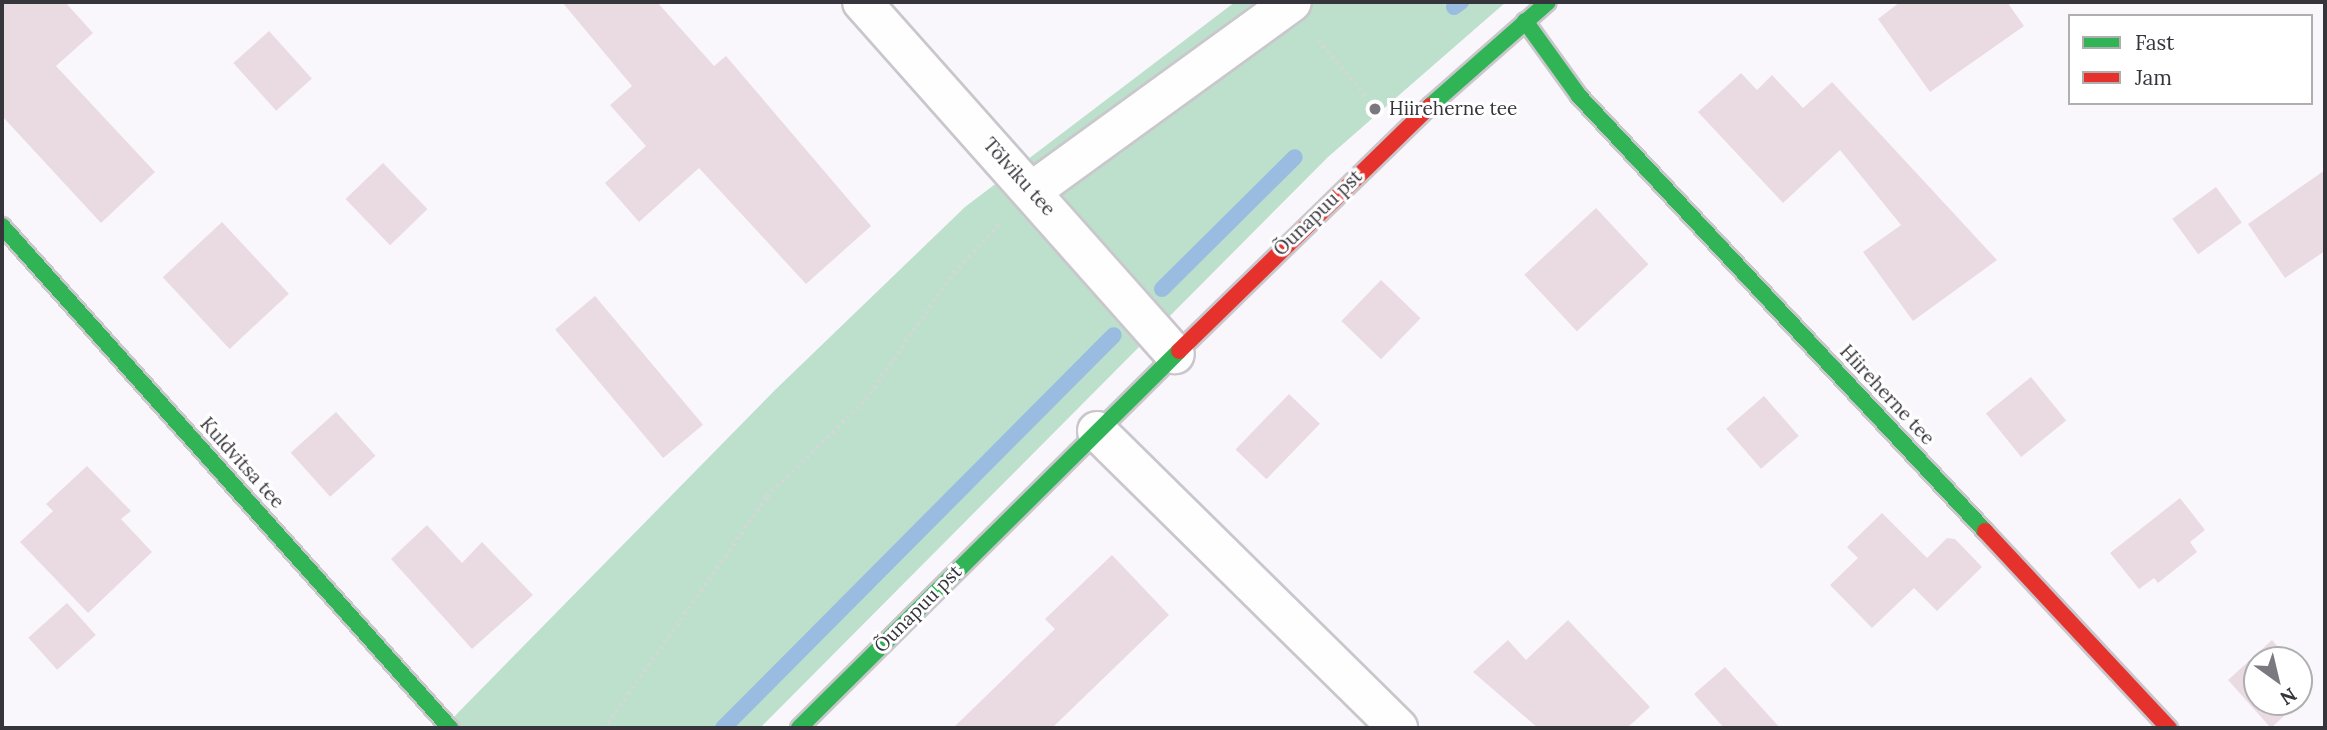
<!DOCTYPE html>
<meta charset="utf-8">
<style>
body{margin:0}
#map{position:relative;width:2327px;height:730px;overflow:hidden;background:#f9f7fc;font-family:Lora,serif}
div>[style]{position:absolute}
.forest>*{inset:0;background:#bce0cc}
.stream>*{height:16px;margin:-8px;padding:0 8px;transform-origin:8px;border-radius:8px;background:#9abce0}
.building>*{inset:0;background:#eadbe2;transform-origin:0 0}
.path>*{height:4.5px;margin-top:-2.25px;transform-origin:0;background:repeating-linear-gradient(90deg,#d6d6d8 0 2px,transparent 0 7px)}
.roads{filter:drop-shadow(2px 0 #c9c7cc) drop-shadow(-2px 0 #c9c7cc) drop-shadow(0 2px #c9c7cc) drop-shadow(0 -2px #c9c7cc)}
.street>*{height:38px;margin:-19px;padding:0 19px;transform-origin:19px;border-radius:19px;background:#fefeff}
.fast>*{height:16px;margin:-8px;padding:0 8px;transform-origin:8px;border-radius:8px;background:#30b455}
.jam>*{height:16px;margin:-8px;padding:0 8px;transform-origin:8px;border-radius:8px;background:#e5322d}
.dots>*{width:19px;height:19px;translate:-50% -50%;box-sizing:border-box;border:4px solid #fff;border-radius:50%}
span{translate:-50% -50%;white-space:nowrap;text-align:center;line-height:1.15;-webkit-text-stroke:6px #fff;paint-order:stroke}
.poi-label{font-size:19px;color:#37353c}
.left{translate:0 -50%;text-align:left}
.street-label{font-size:19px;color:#37353c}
.frame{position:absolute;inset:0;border:4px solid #37353c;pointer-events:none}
.legend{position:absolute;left:2068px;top:14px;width:245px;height:91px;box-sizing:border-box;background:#fff;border:2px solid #afaeb1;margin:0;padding:9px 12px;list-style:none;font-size:21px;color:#37353c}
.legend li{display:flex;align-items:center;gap:14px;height:35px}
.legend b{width:35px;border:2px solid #afaeb1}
.north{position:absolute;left:2243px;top:646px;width:70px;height:70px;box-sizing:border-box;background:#fff;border:2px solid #afaeb1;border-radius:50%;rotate:146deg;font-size:19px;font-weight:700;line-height:28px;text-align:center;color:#37353c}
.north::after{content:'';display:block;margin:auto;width:24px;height:32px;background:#7b797f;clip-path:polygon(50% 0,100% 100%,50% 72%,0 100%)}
</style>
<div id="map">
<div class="forest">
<i style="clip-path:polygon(1235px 2px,1506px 2px,1328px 157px,760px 728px,443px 728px,775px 390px,965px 207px)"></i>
</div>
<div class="stream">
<i style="left:1454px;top:7px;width:9px;rotate:-36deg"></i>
<i style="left:1162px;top:289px;width:187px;rotate:-44.8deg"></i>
<i style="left:723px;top:728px;width:554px;rotate:-45.15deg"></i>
</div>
<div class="building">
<i style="clip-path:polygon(2px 2px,65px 2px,93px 33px,56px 66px,155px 172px,101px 223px,2px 116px)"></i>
<i style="clip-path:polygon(562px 2px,657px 2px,714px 66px,726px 56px,871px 226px,806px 284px,699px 168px,639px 222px,605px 183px,646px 146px,610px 105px,632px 86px)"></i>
<i style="clip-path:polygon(1900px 2px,2007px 2px,2024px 26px,1930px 92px,1878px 19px)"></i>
<i style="left:269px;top:31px;width:64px;height:48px;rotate:48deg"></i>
<i style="clip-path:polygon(1741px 73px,1757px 90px,1772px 75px,1803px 108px,1832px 82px,1997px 260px,1913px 321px,1863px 252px,1901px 225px,1840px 150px,1783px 203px,1698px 112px)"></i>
<i style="left:383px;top:163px;width:64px;height:52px;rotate:46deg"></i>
<i style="clip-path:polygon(2325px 170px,2325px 251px,2285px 278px,2248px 224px)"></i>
<i style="left:2216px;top:187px;width:44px;height:54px;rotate:54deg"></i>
<i style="left:1596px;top:208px;width:77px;height:98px;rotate:47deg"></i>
<i style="left:222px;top:222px;width:98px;height:81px;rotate:47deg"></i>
<i style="left:1381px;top:280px;width:55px;height:57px;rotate:44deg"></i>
<i style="left:595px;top:296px;width:168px;height:52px;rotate:50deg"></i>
<i style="left:2031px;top:377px;width:56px;height:58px;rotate:51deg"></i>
<i style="left:1289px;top:394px;width:43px;height:77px;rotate:44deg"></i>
<i style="left:1764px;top:396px;width:53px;height:50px;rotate:49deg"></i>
<i style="left:336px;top:412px;width:59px;height:61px;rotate:48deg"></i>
<i style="clip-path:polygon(87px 466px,131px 511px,121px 519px,152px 552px,88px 613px,20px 542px,53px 511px,46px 504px)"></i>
<i style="clip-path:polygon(2180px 498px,2205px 530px,2190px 542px,2197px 552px,2158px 583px,2154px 578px,2139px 589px,2110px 553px)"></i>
<i style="clip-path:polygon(1882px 513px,1927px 558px,1947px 538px,1955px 539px,1982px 567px,1937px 611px,1914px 588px,1872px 628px,1830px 585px,1858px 558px,1847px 547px)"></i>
<i style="clip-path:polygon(427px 525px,462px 563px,482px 542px,533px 595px,472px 649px,391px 559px)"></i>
<i style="clip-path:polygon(1112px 555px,1169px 615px,1052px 728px,953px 728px,1055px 629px,1045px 619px)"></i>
<i style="left:67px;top:603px;width:43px;height:52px;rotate:48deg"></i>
<i style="clip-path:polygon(1568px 620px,1650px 707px,1627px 728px,1538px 728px,1473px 672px,1508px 640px,1526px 660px)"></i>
<i style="clip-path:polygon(2272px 640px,2289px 660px,2257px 660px,2257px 702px,2299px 702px,2271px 728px,2228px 680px)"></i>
<i style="clip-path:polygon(1725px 667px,1780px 728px,1724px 728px,1694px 694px)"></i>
<i style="clip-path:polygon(2299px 671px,2306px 679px,2306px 695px,2299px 702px)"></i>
</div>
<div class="path">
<i style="left:1319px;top:40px;width:75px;rotate:49.9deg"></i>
<i style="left:604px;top:728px;width:284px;rotate:-54.9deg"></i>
<i style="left:767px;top:496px;width:139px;rotate:-44.4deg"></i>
<i style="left:866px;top:399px;width:155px;rotate:-55.3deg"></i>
<i style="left:954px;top:272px;width:66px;rotate:-46.8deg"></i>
</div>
<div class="roads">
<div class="street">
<i style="left:862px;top:2px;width:471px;rotate:48.4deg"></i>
<i style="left:1032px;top:191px;width:321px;rotate:-36deg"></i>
<i style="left:1097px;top:431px;width:423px;rotate:44.6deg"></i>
</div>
<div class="fast">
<i style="left:1525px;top:21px;width:92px;rotate:54.2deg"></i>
<i style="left:1579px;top:96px;width:595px;rotate:46.97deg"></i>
<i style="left:1430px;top:106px;width:157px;rotate:-41.4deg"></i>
<i style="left:2px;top:226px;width:673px;rotate:48.25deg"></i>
<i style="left:799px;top:728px;width:535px;rotate:-44.77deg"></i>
</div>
<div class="jam">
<i style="left:1179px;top:351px;width:351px;rotate:-44.3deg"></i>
<i style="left:1985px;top:531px;width:270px;rotate:47deg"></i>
</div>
</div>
<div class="dots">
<i style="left:1375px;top:109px;background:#7b797f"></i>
</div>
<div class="poi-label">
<span class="left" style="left:1389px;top:109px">Hiireherne tee</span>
</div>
<div class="street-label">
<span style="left:1019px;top:177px;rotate:48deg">Tõlviku tee</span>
<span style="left:1318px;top:213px;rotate:-44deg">Õunapuu pst</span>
<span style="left:1887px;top:395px;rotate:47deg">Hiireherne tee</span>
<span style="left:242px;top:463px;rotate:48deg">Kuldvitsa tee</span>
<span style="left:918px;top:609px;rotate:-45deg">Õunapuu pst</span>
</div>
<div class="frame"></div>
<ul class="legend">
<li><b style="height:9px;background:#30b455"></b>Fast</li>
<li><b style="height:9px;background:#e5322d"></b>Jam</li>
</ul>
<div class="north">N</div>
</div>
